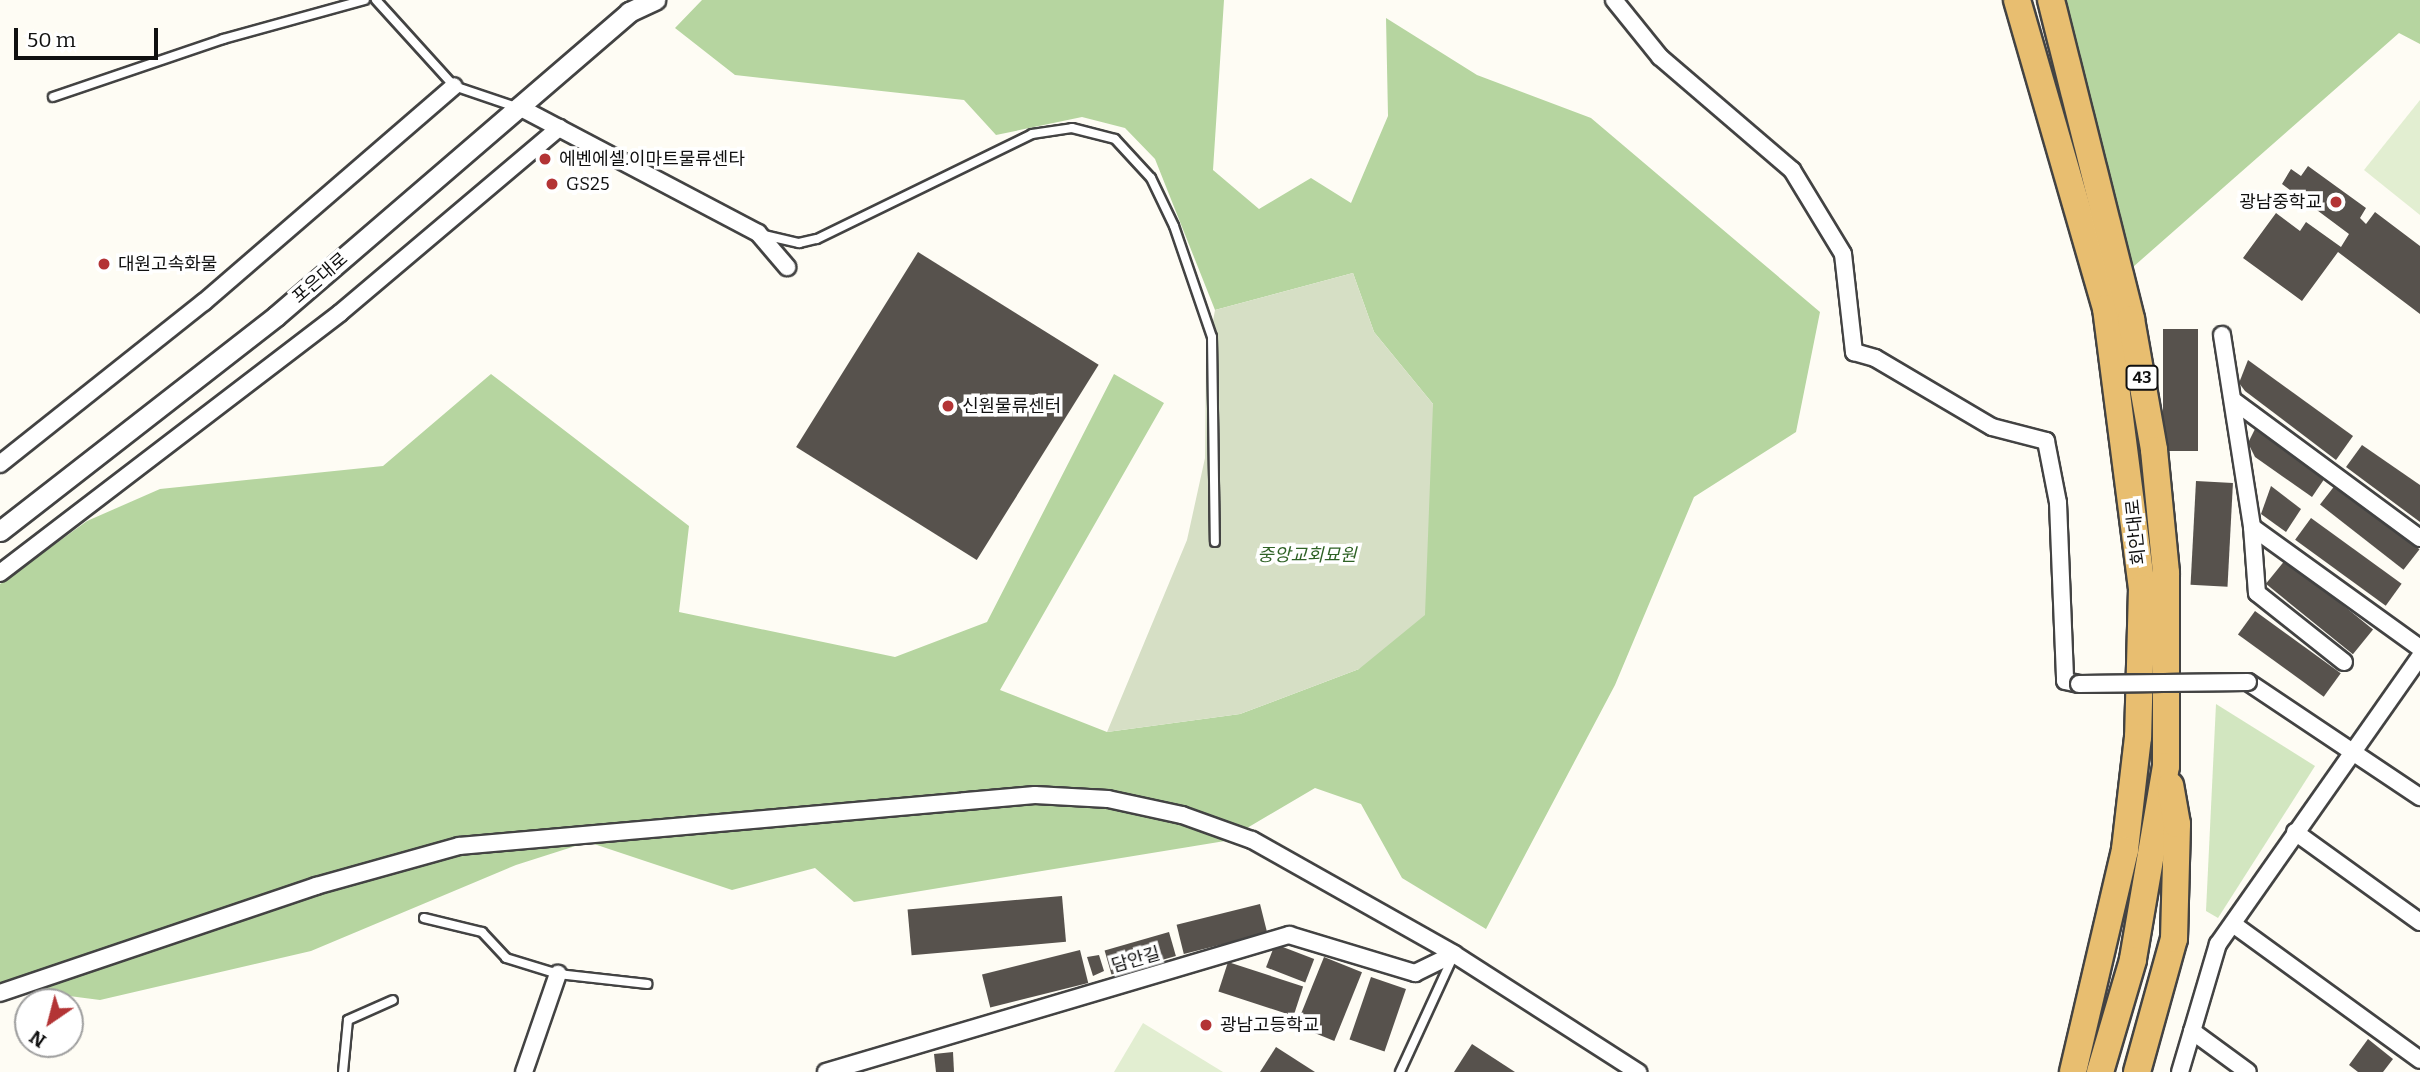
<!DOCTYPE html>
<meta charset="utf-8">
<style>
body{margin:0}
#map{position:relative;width:2420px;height:1072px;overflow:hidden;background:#fefcf4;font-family:Bitter,"Noto Sans KR",serif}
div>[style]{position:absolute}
.green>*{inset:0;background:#d2e6c0}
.forest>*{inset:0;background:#b6d5a0}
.cemetery>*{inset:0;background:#d6dfc5}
.pitch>*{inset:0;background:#e2eed1}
.building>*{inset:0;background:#57524d;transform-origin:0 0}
.roads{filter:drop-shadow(2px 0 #434343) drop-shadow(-2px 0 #434343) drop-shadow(0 2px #434343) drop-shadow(0 -2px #434343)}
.service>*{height:8px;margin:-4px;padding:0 4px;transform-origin:4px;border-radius:4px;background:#fff}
.minor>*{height:16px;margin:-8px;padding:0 8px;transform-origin:8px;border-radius:8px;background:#fff}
.tertiary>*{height:19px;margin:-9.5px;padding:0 9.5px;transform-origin:9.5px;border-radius:9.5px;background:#fff}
.trunk>*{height:26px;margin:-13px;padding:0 13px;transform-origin:13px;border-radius:13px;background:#e8be70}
.bridges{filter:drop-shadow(2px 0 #434343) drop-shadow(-2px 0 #434343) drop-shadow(0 2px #434343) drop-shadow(0 -2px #434343)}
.minor-bridge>*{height:16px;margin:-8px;padding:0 8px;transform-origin:8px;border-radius:8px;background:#fff}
.dots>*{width:19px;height:19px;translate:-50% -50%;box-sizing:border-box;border:4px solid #fff;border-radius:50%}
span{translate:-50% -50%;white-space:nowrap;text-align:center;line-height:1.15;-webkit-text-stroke:7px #fff;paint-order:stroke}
.shield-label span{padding:2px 5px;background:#fff;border:2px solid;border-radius:5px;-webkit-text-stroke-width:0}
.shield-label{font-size:16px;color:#101010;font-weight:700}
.poi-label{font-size:18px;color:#101010}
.left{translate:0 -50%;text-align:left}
.right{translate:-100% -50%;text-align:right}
.street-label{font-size:18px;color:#101010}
.park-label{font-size:18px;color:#2f6226;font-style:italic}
.north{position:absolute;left:14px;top:988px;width:70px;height:70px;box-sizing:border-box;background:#fff;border:2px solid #9f9f9f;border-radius:50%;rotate:215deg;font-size:19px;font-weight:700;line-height:28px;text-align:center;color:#101010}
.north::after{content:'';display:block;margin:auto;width:24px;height:32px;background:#b33435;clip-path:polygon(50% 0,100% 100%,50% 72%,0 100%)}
.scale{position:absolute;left:14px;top:28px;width:144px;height:32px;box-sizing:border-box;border:4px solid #101010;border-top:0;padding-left:9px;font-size:21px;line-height:24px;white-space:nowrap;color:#101010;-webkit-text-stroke:5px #fff;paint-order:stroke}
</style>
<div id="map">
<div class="green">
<i style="clip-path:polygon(2216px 704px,2315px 766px,2218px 918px,2206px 911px)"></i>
</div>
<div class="forest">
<i style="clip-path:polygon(702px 0,1224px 0,1213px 170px,1259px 209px,1311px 178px,1351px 203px,1388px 116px,1386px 18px,1477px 75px,1591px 118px,1820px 312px,1796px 432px,1694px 497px,1615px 685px,1486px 929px,1402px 878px,1361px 804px,1315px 788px,1225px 841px,854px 902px,815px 868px,732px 890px,588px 842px,516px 865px,311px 951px,100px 1000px,0 987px,0 584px,87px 521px,160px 489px,383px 466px,491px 374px,689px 526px,679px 612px,895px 657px,987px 622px,1114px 374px,1164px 403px,1000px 690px,1107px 732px,1240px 714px,1359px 669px,1433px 404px,1374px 332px,1353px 273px,1215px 310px,1155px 159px,1125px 128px,1082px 117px,996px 135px,964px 100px,735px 75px,675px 28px)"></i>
<i style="clip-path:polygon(2064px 0,2420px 0,2420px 44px,2399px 33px,2133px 267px)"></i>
</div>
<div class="cemetery">
<i style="clip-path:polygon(1353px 273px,1374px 332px,1433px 404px,1425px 615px,1359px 669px,1240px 714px,1107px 732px,1187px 540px,1205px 458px,1206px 359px,1215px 310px)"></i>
</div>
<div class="pitch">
<i style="clip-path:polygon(2420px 100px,2420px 215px,2364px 170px)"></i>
<i style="clip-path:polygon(1143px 1023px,1223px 1072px,1114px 1072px)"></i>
</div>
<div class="building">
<i style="clip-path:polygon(2308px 166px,2366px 208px,2360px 218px,2366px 224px,2375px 212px,2420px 246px,2420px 314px,2338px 252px,2302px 301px,2243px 258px,2276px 213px,2300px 231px,2306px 222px,2341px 247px,2349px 234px,2282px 184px,2291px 169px,2301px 176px)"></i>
<i style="left:918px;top:252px;width:213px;height:230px;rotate:32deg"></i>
<i style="left:2163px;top:329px;width:35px;height:122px"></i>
<i style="clip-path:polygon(2248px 360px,2353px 436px,2336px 460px,2245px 391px,2239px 383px)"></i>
<i style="clip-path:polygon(2257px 425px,2327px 475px,2312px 497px,2255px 457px,2248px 443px)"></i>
<i style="clip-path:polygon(2362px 445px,2420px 485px,2420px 522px,2346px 467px)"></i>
<i style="left:2196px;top:481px;width:37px;height:104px;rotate:3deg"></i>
<i style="left:2336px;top:484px;width:106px;height:26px;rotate:38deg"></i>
<i style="clip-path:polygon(2271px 486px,2301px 509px,2286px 532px,2261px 514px)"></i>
<i style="left:2311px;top:518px;width:112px;height:27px;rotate:36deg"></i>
<i style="left:2286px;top:559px;width:112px;height:32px;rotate:39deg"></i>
<i style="left:2255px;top:611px;width:106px;height:29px;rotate:36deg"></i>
<i style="left:1062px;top:896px;width:46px;height:155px;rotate:85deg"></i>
<i style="left:1260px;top:904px;width:30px;height:86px;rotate:76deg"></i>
<i style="left:1169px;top:932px;width:25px;height:67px;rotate:74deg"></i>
<i style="left:1275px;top:944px;width:42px;height:25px;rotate:21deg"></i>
<i style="left:1080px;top:950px;width:34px;height:101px;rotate:76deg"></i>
<i style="clip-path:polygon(1099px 955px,1104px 971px,1093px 976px,1087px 957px)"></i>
<i style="left:1324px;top:957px;width:41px;height:74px;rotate:22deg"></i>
<i style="left:1228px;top:962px;width:79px;height:31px;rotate:18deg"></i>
<i style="left:1371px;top:977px;width:37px;height:66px;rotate:19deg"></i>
<i style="clip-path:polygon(2368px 1039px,2393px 1059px,2383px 1072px,2358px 1072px,2349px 1065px)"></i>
<i style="clip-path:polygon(1472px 1044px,1515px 1072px,1454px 1072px)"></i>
<i style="clip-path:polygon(1276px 1047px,1315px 1072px,1260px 1072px)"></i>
<i style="clip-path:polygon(953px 1052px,954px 1072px,936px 1072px,934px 1054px)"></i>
</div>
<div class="roads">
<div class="service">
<i style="left:376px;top:0;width:116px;rotate:47.8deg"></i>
<i style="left:454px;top:86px;width:65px;rotate:18.7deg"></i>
<i style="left:53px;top:97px;width:180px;rotate:-18.8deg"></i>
<i style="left:223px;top:39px;width:147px;rotate:-15.4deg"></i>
<i style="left:764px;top:235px;width:36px;rotate:13deg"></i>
<i style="left:799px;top:243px;width:18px;rotate:-13deg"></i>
<i style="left:817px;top:239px;width:239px;rotate:-26deg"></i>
<i style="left:1032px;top:134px;width:40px;rotate:-8.5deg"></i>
<i style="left:1072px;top:128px;width:44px;rotate:14.3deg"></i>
<i style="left:1115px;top:139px;width:53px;rotate:47.3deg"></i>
<i style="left:1151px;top:178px;width:53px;rotate:64.4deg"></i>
<i style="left:1174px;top:226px;width:117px;rotate:71.1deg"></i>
<i style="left:1212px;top:337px;width:205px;rotate:89.2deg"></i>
<i style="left:424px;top:918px;width:60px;rotate:13.6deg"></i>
<i style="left:482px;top:932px;width:35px;rotate:47deg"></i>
<i style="left:506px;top:958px;width:54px;rotate:17.1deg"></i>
<i style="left:558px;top:974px;width:90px;rotate:6.4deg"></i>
<i style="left:343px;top:1072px;width:52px;rotate:-84.5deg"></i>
<i style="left:348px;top:1020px;width:49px;rotate:-24deg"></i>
<i style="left:1400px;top:1072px;width:127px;rotate:-65.3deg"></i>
</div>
<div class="minor">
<i style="left:1614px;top:0;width:73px;rotate:51.1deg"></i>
<i style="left:1660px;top:57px;width:174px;rotate:40.6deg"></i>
<i style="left:1792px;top:170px;width:98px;rotate:58.7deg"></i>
<i style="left:1843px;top:254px;width:99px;rotate:83.6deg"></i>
<i style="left:1854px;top:352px;width:22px;rotate:16deg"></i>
<i style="left:1875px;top:358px;width:136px;rotate:30.5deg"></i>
<i style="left:1992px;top:427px;width:56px;rotate:14.5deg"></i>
<i style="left:2046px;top:441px;width:63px;rotate:79deg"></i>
<i style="left:2058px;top:503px;width:178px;rotate:87.7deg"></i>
<i style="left:2065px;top:681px;width:14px;rotate:12deg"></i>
<i style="left:519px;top:107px;width:270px;rotate:27.8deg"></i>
<i style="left:758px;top:233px;width:45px;rotate:49.5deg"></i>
<i style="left:2222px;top:335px;width:194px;rotate:81.1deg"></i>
<i style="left:2252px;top:527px;width:207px;rotate:35.8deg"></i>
<i style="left:2234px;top:401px;width:231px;rotate:36.4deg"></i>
<i style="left:0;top:464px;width:260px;rotate:-38.5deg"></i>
<i style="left:204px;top:302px;width:330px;rotate:-40.8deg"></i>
<i style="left:2252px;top:527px;width:66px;rotate:85.7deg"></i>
<i style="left:2257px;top:593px;width:111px;rotate:38.4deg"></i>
<i style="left:0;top:573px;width:428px;rotate:-37.4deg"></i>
<i style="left:340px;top:313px;width:287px;rotate:-40.2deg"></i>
<i style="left:2248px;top:682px;width:207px;rotate:33.8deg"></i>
<i style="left:2295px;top:832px;width:154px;rotate:35.8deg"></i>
<i style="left:2233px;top:924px;width:231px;rotate:36deg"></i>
<i style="left:0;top:993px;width:334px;rotate:-18.7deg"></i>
<i style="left:316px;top:886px;width:148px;rotate:-15.6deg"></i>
<i style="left:459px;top:846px;width:578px;rotate:-5.06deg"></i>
<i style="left:1035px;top:795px;width:73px;rotate:3.1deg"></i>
<i style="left:1108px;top:799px;width:76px;rotate:12.2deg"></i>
<i style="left:1182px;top:815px;width:74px;rotate:19.7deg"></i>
<i style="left:1252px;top:840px;width:232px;rotate:29.4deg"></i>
<i style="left:1454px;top:954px;width:219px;rotate:32.7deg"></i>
<i style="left:2192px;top:1031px;width:69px;rotate:36.2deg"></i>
<i style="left:524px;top:1072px;width:104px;rotate:-70.9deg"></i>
<i style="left:826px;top:1072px;width:483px;rotate:-16.5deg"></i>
<i style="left:1289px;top:935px;width:132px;rotate:16.8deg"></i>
<i style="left:1415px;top:973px;width:43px;rotate:-26deg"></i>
<i style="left:2180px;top:1072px;width:134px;rotate:-73.5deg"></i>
<i style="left:2218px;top:944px;width:351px;rotate:-54.9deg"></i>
</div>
<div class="tertiary">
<i style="left:0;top:531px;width:350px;rotate:-37.9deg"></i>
<i style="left:276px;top:316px;width:466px;rotate:-40.7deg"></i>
<i style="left:629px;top:12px;width:29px;rotate:-25deg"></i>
</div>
<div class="trunk">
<i style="left:2017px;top:0;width:321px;rotate:73.9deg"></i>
<i style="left:2106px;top:308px;width:282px;rotate:82.7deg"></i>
<i style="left:2142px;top:588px;width:149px;rotate:91.5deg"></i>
<i style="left:2138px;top:737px;width:114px;rotate:96.6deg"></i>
<i style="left:2125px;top:850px;width:228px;rotate:103.2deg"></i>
<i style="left:2051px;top:0;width:329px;rotate:75.9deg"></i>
<i style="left:2131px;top:319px;width:133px;rotate:80deg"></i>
<i style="left:2154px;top:450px;width:124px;rotate:84.4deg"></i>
<i style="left:2166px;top:573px;width:193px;rotate:90deg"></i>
<i style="left:2166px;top:766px;width:197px;rotate:99.7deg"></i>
<i style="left:2133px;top:960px;width:117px;rotate:106.4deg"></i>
<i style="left:2137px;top:1072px;width:138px;rotate:-74.5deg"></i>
<i style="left:2174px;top:939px;width:115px;rotate:-88.5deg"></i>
<i style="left:2177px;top:824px;width:39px;rotate:-100deg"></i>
</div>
</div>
<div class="bridges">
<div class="minor-bridge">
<i style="left:2079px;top:684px;width:169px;rotate:-0.7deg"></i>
</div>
</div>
<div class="dots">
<i style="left:545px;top:159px;background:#b33435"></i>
<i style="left:552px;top:184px;background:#b33435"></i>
<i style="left:2336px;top:202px;background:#b33435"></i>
<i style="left:104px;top:264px;background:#b33435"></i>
<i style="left:948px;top:406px;background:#b33435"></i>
<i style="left:1206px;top:1025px;background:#b33435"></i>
</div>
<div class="shield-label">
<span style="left:2142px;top:378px">43</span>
</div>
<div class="poi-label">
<span class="left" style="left:559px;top:159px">에벤에셀.이마트물류센타</span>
<span class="left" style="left:566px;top:184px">GS25</span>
<span class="right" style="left:2322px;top:202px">광남중학교</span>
<span class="left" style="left:118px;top:264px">대원고속화물</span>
<span class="left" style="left:962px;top:406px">신원물류센터</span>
<span class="left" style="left:1220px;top:1025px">광남고등학교</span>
</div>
<div class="street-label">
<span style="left:320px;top:278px;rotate:-41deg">포은대로</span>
<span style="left:2136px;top:532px;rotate:-96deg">회안대로</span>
<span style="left:1136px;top:960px;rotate:-16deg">담안길</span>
</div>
<div class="park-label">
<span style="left:1307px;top:555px">중앙교회묘원</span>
</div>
<div class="north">N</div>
<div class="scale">50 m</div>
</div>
